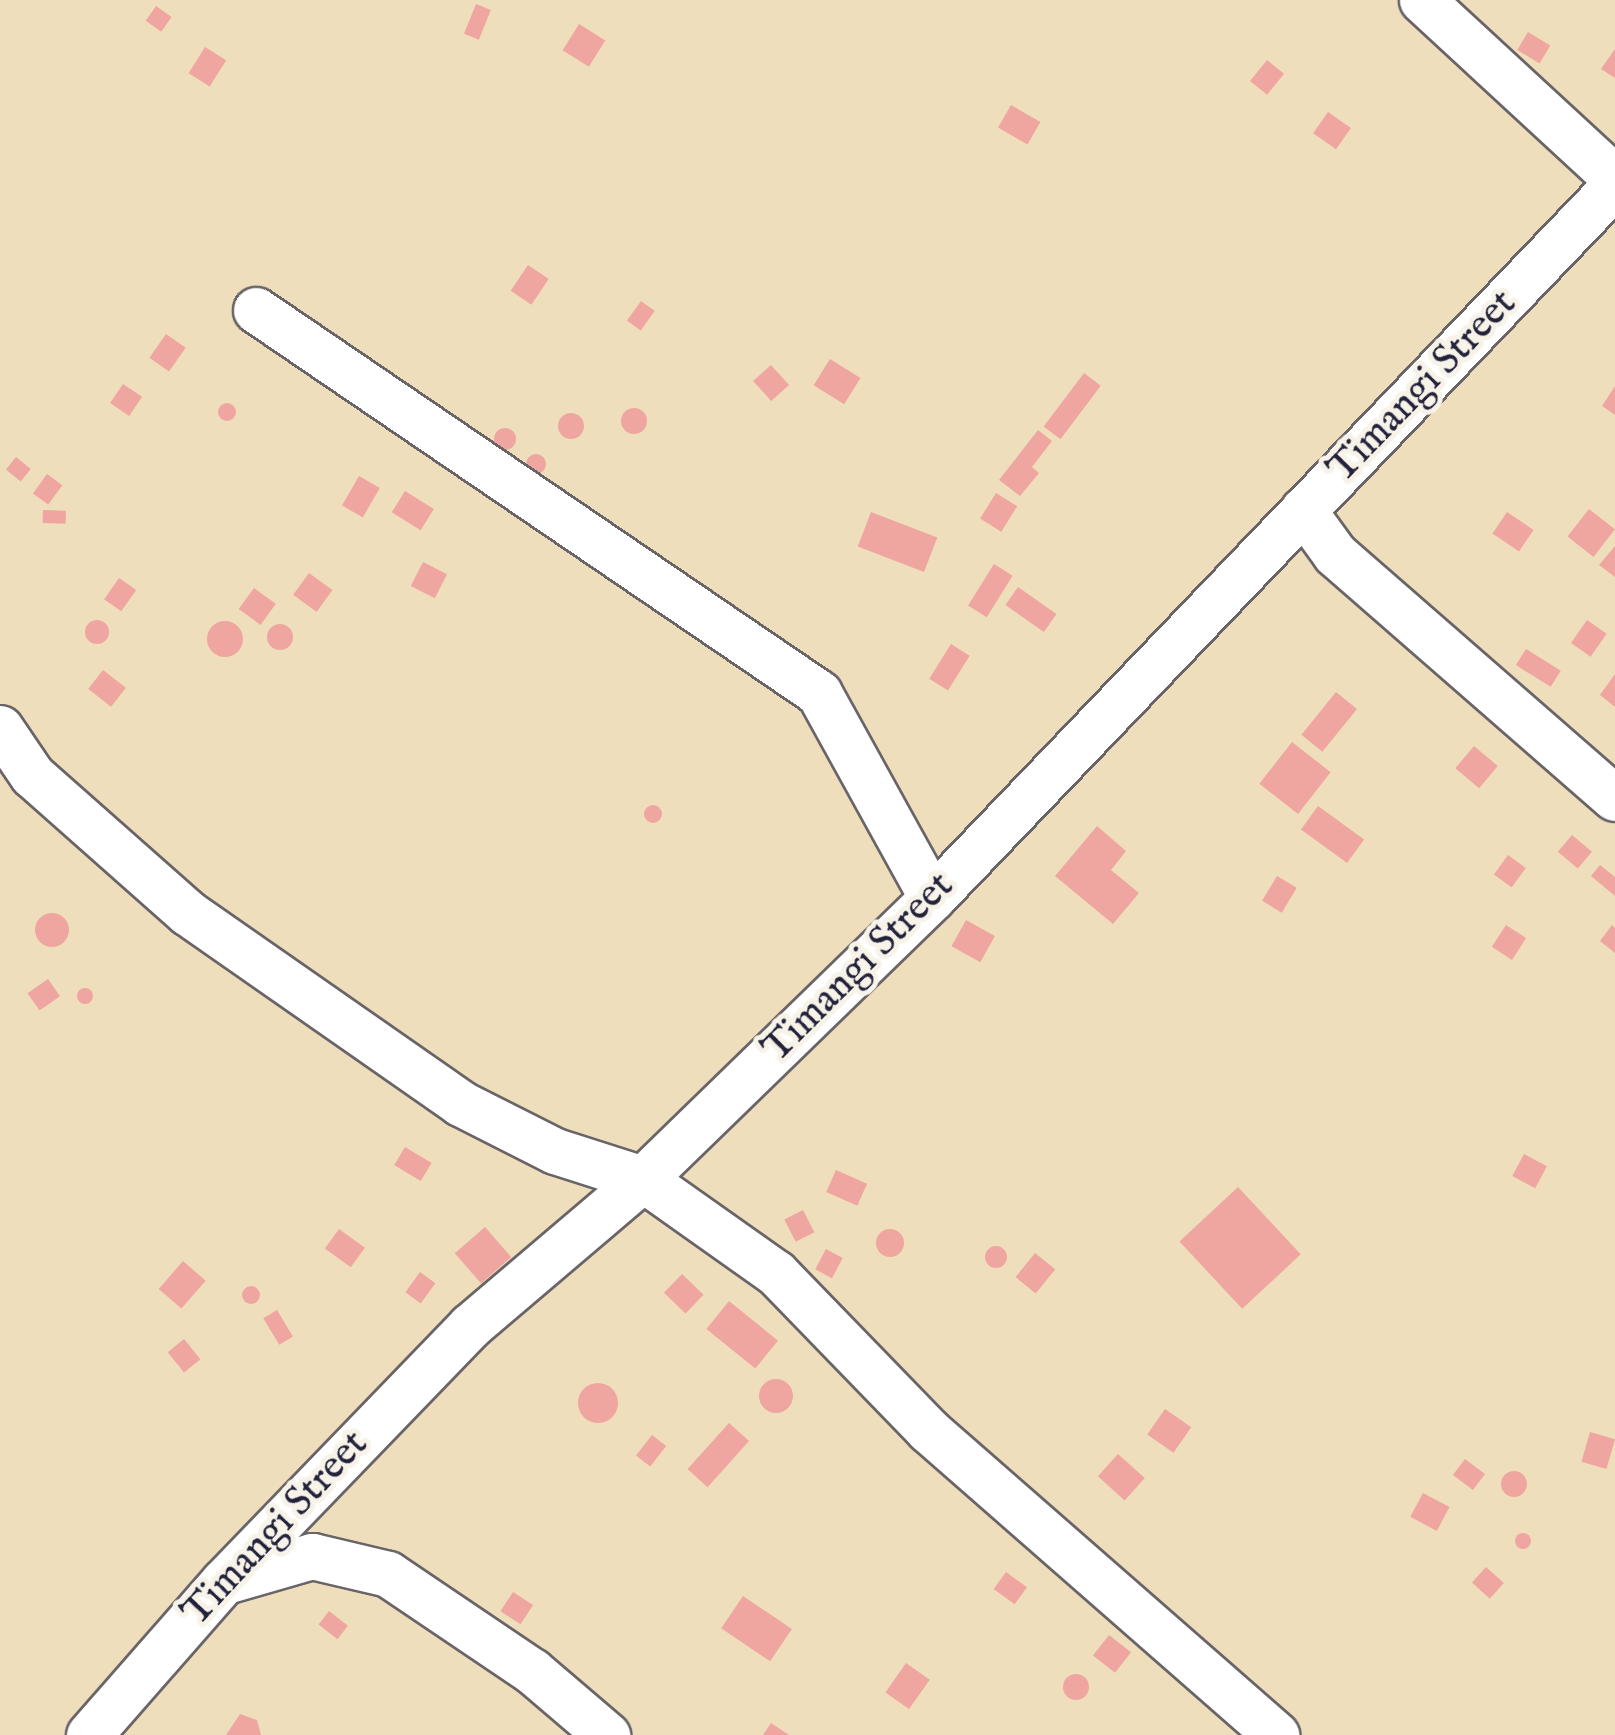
<!DOCTYPE html>
<style>
body{margin:0}
#map{position:relative;width:1615px;height:1735px;overflow:hidden;background:#eedebc;font-family:"IM FELL English",serif}
div>[style]{position:absolute}
.building>*{inset:0;background:#f0a6a0;transform-origin:0 0}
.round{border-radius:50%}
.roads{filter:drop-shadow(2px 0 #696468) drop-shadow(-2px 0 #696468) drop-shadow(0 2px #696468) drop-shadow(0 -2px #696468)}
.street>*{height:45px;margin:-22.5px;padding:0 22.5px;transform-origin:22.5px;border-radius:22.5px;background:#fff}
span{translate:-50% -50%;white-space:nowrap;text-align:center;line-height:1.15;-webkit-text-stroke:10px #f7f3e8;paint-order:stroke}
.street-label{font-size:40px;color:#22223b}
</style>
<div id="map">
<div class="building">
<i style="left:476px;top:4px;width:16px;height:32px;rotate:22deg"></i>
<i style="left:156px;top:6px;width:19px;height:18px;rotate:35deg"></i>
<i style="left:579px;top:24px;width:31px;height:31px;rotate:32deg"></i>
<i style="left:1528px;top:32px;width:26px;height:21px;rotate:31deg"></i>
<i style="left:205px;top:47px;width:25px;height:31px;rotate:32deg"></i>
<i style="clip-path:polygon(1615px 49px,1615px 78px,1601px 69px)"></i>
<i style="left:1267px;top:60px;width:22px;height:27px;rotate:39deg"></i>
<i style="left:1011px;top:105px;width:34px;height:26px;rotate:30deg"></i>
<i style="left:1328px;top:112px;width:28px;height:26px;rotate:35deg"></i>
<i style="left:528px;top:265px;width:25px;height:31px;rotate:34deg"></i>
<i style="left:641px;top:301px;width:17px;height:24px;rotate:36deg"></i>
<i style="left:166px;top:334px;width:24px;height:29px;rotate:35deg"></i>
<i style="left:830px;top:359px;width:36px;height:31px;rotate:32deg"></i>
<i style="left:771px;top:365px;width:27px;height:24px;rotate:48deg"></i>
<i style="left:1084px;top:373px;width:21px;height:67px;rotate:37deg"></i>
<i style="left:123px;top:384px;width:23px;height:23px;rotate:34deg"></i>
<i style="clip-path:polygon(1615px 386px,1615px 415px,1602px 406px)"></i>
<i class="round" style="left:218px;top:403px;width:18px;height:18px"></i>
<i class="round" style="left:621px;top:408px;width:26px;height:26px"></i>
<i class="round" style="left:558px;top:413px;width:26px;height:26px"></i>
<i class="round" style="left:494px;top:428px;width:22px;height:22px"></i>
<i style="clip-path:polygon(1038px 430px,1052px 441px,1032px 467px,1039px 473px,1020px 496px,999px 480px)"></i>
<i class="round" style="left:526px;top:454px;width:20px;height:20px"></i>
<i style="left:16px;top:457px;width:19px;height:16px;rotate:39deg"></i>
<i style="left:47px;top:474px;width:19px;height:24px;rotate:36deg"></i>
<i style="left:359px;top:476px;width:24px;height:34px;rotate:30deg"></i>
<i style="left:405px;top:491px;width:34px;height:25px;rotate:32deg"></i>
<i style="left:996px;top:493px;width:25px;height:30px;rotate:32deg"></i>
<i style="left:1589px;top:509px;width:33px;height:35px;rotate:38deg"></i>
<i style="left:43px;top:510px;width:23px;height:13px;rotate:2deg"></i>
<i style="left:871px;top:512px;width:71px;height:37px;rotate:21deg"></i>
<i style="left:1507px;top:512px;width:32px;height:26px;rotate:34deg"></i>
<i style="clip-path:polygon(1615px 546px,1615px 577px,1599px 565px)"></i>
<i style="left:423px;top:562px;width:27px;height:27px;rotate:27deg"></i>
<i style="left:994px;top:564px;width:22px;height:49px;rotate:32deg"></i>
<i style="left:309px;top:573px;width:29px;height:27px;rotate:36deg"></i>
<i style="left:119px;top:578px;width:21px;height:26px;rotate:35deg"></i>
<i style="left:1018px;top:587px;width:47px;height:22px;rotate:35deg"></i>
<i style="left:254px;top:588px;width:27px;height:26px;rotate:36deg"></i>
<i class="round" style="left:85px;top:620px;width:24px;height:24px"></i>
<i style="left:1587px;top:620px;width:24px;height:28px;rotate:35deg"></i>
<i class="round" style="left:207px;top:621px;width:36px;height:36px"></i>
<i class="round" style="left:267px;top:624px;width:26px;height:26px"></i>
<i style="left:951px;top:644px;width:22px;height:41px;rotate:32deg"></i>
<i style="left:1526px;top:649px;width:41px;height:19px;rotate:32deg"></i>
<i style="left:103px;top:670px;width:29px;height:24px;rotate:38deg"></i>
<i style="clip-path:polygon(1615px 674px,1615px 707px,1600px 695px)"></i>
<i style="left:1336px;top:692px;width:27px;height:55px;rotate:39deg"></i>
<i style="left:1292px;top:742px;width:49px;height:53px;rotate:38deg"></i>
<i style="left:1474px;top:746px;width:31px;height:29px;rotate:40deg"></i>
<i class="round" style="left:644px;top:805px;width:18px;height:18px"></i>
<i style="left:1318px;top:806px;width:57px;height:29px;rotate:36deg"></i>
<i style="clip-path:polygon(1097px 826px,1126px 851px,1111px 870px,1139px 893px,1113px 924px,1055px 876px)"></i>
<i style="left:1572px;top:835px;width:26px;height:22px;rotate:40deg"></i>
<i style="left:1508px;top:855px;width:22px;height:24px;rotate:36deg"></i>
<i style="clip-path:polygon(1600px 865px,1615px 877px,1615px 896px,1591px 876px)"></i>
<i style="left:1277px;top:876px;width:23px;height:29px;rotate:31deg"></i>
<i class="round" style="left:35px;top:913px;width:34px;height:34px"></i>
<i style="left:966px;top:920px;width:33px;height:30px;rotate:29deg"></i>
<i style="left:1506px;top:925px;width:24px;height:26px;rotate:33deg"></i>
<i style="clip-path:polygon(1612px 925px,1615px 928px,1615px 953px,1600px 941px)"></i>
<i style="left:48px;top:979px;width:21px;height:25px;rotate:55deg"></i>
<i class="round" style="left:77px;top:988px;width:16px;height:16px"></i>
<i style="left:405px;top:1147px;width:31px;height:21px;rotate:31deg"></i>
<i style="left:1524px;top:1154px;width:26px;height:25px;rotate:28deg"></i>
<i style="left:836px;top:1170px;width:34px;height:24px;rotate:24deg"></i>
<i style="left:1238px;top:1187px;width:92px;height:80px;rotate:47deg"></i>
<i style="left:803px;top:1210px;width:25px;height:21px;rotate:63deg"></i>
<i style="left:485px;top:1227px;width:40px;height:40px;rotate:49deg"></i>
<i style="left:339px;top:1229px;width:32px;height:24px;rotate:36deg"></i>
<i class="round" style="left:876px;top:1229px;width:28px;height:28px"></i>
<i class="round" style="left:985px;top:1246px;width:22px;height:22px"></i>
<i style="left:826px;top:1249px;width:19px;height:23px;rotate:28deg"></i>
<i style="left:1035px;top:1253px;width:26px;height:31px;rotate:39deg"></i>
<i style="left:183px;top:1261px;width:30px;height:37px;rotate:41deg"></i>
<i style="left:420px;top:1272px;width:19px;height:25px;rotate:36deg"></i>
<i style="left:682px;top:1274px;width:30px;height:26px;rotate:44deg"></i>
<i class="round" style="left:242px;top:1286px;width:18px;height:18px"></i>
<i style="left:729px;top:1301px;width:63px;height:36px;rotate:39deg"></i>
<i style="left:277px;top:1310px;width:31px;height:16px;rotate:59deg"></i>
<i style="left:184px;top:1339px;width:26px;height:21px;rotate:51deg"></i>
<i class="round" style="left:759px;top:1379px;width:34px;height:34px"></i>
<i class="round" style="left:578px;top:1383px;width:40px;height:40px"></i>
<i style="left:1165px;top:1409px;width:32px;height:31px;rotate:35deg"></i>
<i style="left:729px;top:1423px;width:27px;height:62px;rotate:42deg"></i>
<i style="left:1590px;top:1432px;width:26px;height:31px;rotate:16deg"></i>
<i style="left:652px;top:1435px;width:18px;height:26px;rotate:38deg"></i>
<i style="left:1118px;top:1454px;width:36px;height:30px;rotate:42deg"></i>
<i style="left:1465px;top:1459px;width:25px;height:20px;rotate:37deg"></i>
<i class="round" style="left:1501px;top:1471px;width:26px;height:26px"></i>
<i style="left:1423px;top:1493px;width:30px;height:27px;rotate:28deg"></i>
<i class="round" style="left:1515px;top:1533px;width:16px;height:16px"></i>
<i style="left:1486px;top:1567px;width:24px;height:21px;rotate:42deg"></i>
<i style="left:1006px;top:1572px;width:26px;height:21px;rotate:36deg"></i>
<i style="left:513px;top:1592px;width:24px;height:23px;rotate:33deg"></i>
<i style="left:743px;top:1596px;width:59px;height:39px;rotate:34deg"></i>
<i style="left:329px;top:1611px;width:24px;height:17px;rotate:38deg"></i>
<i style="left:1109px;top:1635px;width:28px;height:26px;rotate:38deg"></i>
<i style="left:906px;top:1663px;width:29px;height:36px;rotate:35deg"></i>
<i class="round" style="left:1063px;top:1674px;width:26px;height:26px"></i>
<i style="clip-path:polygon(240px 1714px,257px 1720px,261px 1735px,226px 1735px)"></i>
<i style="clip-path:polygon(771px 1723px,789px 1735px,763px 1735px)"></i>
</div>
<div class="roads">
<div class="street">
<i style="left:1422px;top:0;width:263px;rotate:42.7deg"></i>
<i style="left:256px;top:310px;width:681px;rotate:34.23deg"></i>
<i style="left:819px;top:693px;width:234px;rotate:61.1deg"></i>
<i style="left:1303px;top:510px;width:54px;rotate:54deg"></i>
<i style="left:1335px;top:554px;width:371px;rotate:41.1deg"></i>
<i style="left:0;top:728px;width:57px;rotate:55.8deg"></i>
<i style="left:32px;top:775px;width:208px;rotate:41.5deg"></i>
<i style="left:188px;top:913px;width:332px;rotate:34.9deg"></i>
<i style="left:460px;top:1103px;width:106px;rotate:26.8deg"></i>
<i style="left:555px;top:1151px;width:92px;rotate:17.7deg"></i>
<i style="left:643px;top:1179px;width:163px;rotate:35.3deg"></i>
<i style="left:776px;top:1273px;width:219px;rotate:45.9deg"></i>
<i style="left:928px;top:1430px;width:463px;rotate:41.2deg"></i>
<i style="left:225px;top:1581px;width:91px;rotate:-16deg"></i>
<i style="left:312px;top:1556px;width:78px;rotate:13.3deg"></i>
<i style="left:388px;top:1574px;width:174px;rotate:34deg"></i>
<i style="left:532px;top:1671px;width:99px;rotate:40.5deg"></i>
<i style="left:89px;top:1735px;width:203px;rotate:-48.8deg"></i>
<i style="left:223px;top:1582px;width:356px;rotate:-46deg"></i>
<i style="left:470px;top:1326px;width:227px;rotate:-40.4deg"></i>
<i style="left:643px;top:1179px;width:403px;rotate:-44.2deg"></i>
<i style="left:932px;top:898px;width:987px;rotate:-46.23deg"></i>
</div>
</div>
<div class="street-label">
<span style="left:1423px;top:387px;rotate:-46deg">Timangi Street</span>
<span style="left:859px;top:968px;rotate:-45deg">Timangi Street</span>
<span style="left:276px;top:1529px;rotate:-47deg">Timangi Street</span>
</div>
</div>
